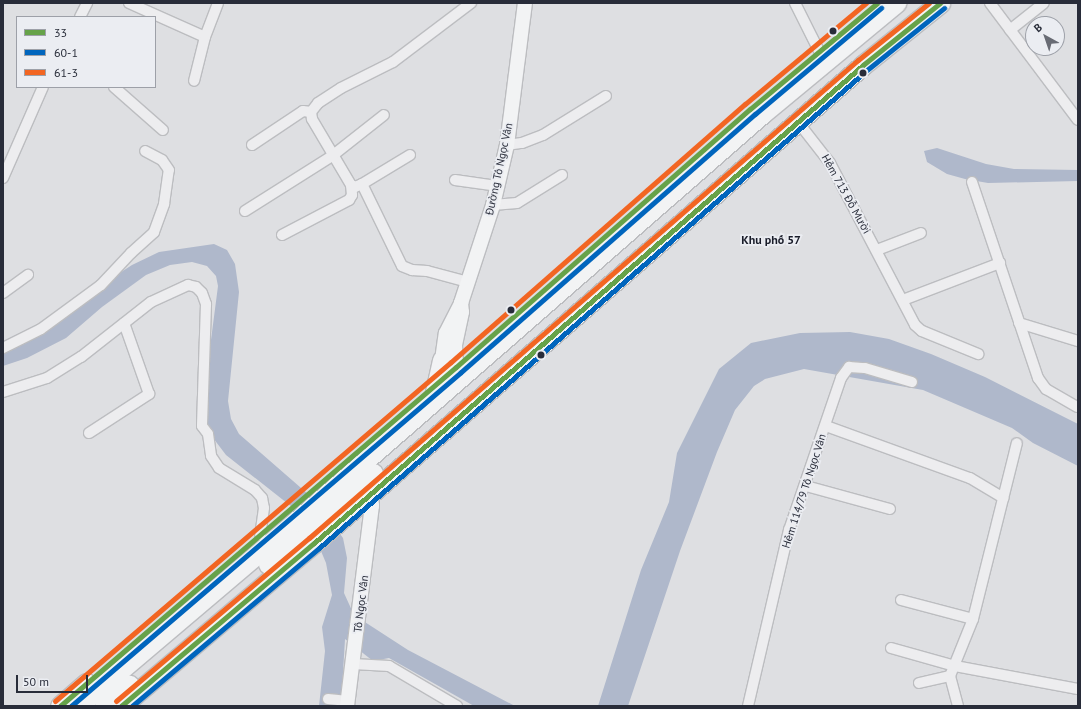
<!DOCTYPE html>
<meta charset="utf-8">
<style>
body{margin:0}
#map{position:relative;width:1081px;height:709px;overflow:hidden;background:#dedfe2;font-family:"PT Sans",sans-serif}
div>[style]{position:absolute}
.water>*{inset:0;background:#afb8cb}
.roads{filter:drop-shadow(1px 0 #bcbdc0) drop-shadow(-1px 0 #bcbdc0) drop-shadow(0 1px #bcbdc0) drop-shadow(0 -1px #bcbdc0)}
.street>*{height:10px;margin:-5px;padding:0 5px;transform-origin:5px;border-radius:5px;background:#ededef}
.secondary>*{height:14px;margin:-7px;padding:0 7px;transform-origin:7px;border-radius:7px;background:#f2f3f4}
.highway>*{height:19px;margin:-9.5px;padding:0 9.5px;transform-origin:9.5px;border-radius:9.5px;background:#f2f3f4}
.bus-1>*{height:5px;margin:-2.5px;padding:0 2.5px;transform-origin:2.5px;border-radius:2.5px;background:#66a249}
.bus-2>*{height:5px;margin:-2.5px;padding:0 2.5px;transform-origin:2.5px;border-radius:2.5px;background:#0065bd}
.bus-3>*{height:5px;margin:-2.5px;padding:0 2.5px;transform-origin:2.5px;border-radius:2.5px;background:#f26522}
.dots>*{width:11px;height:11px;translate:-50% -50%;box-sizing:border-box;border:2px solid #ebedf2;border-radius:50%}
span{translate:-50% -50%;white-space:nowrap;text-align:center;line-height:1.15;-webkit-text-stroke:3.5px #ebedf2;paint-order:stroke}
.street-label{font-size:11px;color:#282c39}
.neighbourhood-label{font-size:12px;color:#1a1d2a;font-weight:700}
.frame{position:absolute;inset:0;border:4px solid #282c39;pointer-events:none}
.legend{position:absolute;left:16px;top:16px;width:140px;height:72px;box-sizing:border-box;background:#ebedf2;border:1px solid #9da0a8;margin:0;padding:5px 7px;list-style:none;font-size:12px;color:#282c39}
.legend li{display:flex;align-items:center;gap:8px;height:20px}
.legend b{width:20px;border:1px solid #9da0a8}
.north{position:absolute;left:1025px;top:16px;width:40px;height:40px;box-sizing:border-box;background:#ebedf2;border:1px solid #9da0a8;border-radius:50%;rotate:320deg;font-size:11px;font-weight:700;line-height:16px;text-align:center;color:#282c39}
.north::after{content:'';display:block;margin:auto;width:14px;height:18px;background:#686b74;clip-path:polygon(50% 0,100% 100%,50% 72%,0 100%)}
.scale{position:absolute;left:16px;top:675px;width:72px;height:18px;box-sizing:border-box;border:2px solid #282c39;border-top:0;padding-left:5px;font-size:12px;line-height:14px;white-space:nowrap;color:#282c39;-webkit-text-stroke:3px #ebedf2;paint-order:stroke}
</style>
<div id="map">
<div class="water">
<i style="clip-path:polygon(937px 148px,986px 164px,1014px 169px,1078px 170px,1078px 181px,988px 183px,965px 179px,947px 174px,927px 162px,924px 151px)"></i>
<i style="clip-path:polygon(214px 244px,227px 250px,235px 264px,239px 292px,228px 401px,231px 419px,239px 434px,316px 501px,343px 538px,347px 558px,344px 593px,354px 615px,408px 650px,515px 706px,474px 706px,389px 658px,373px 661px,345px 639px,341px 706px,319px 706px,325px 651px,322px 627px,332px 595px,326px 563px,318px 544px,292px 507px,226px 455px,204px 426px,202px 409px,218px 286px,216px 276px,207px 266px,192px 262px,170px 265px,146px 275px,102px 307px,66px 338px,27px 358px,3px 366px,3px 349px,132px 265px,159px 252px)"></i>
<i style="clip-path:polygon(850px 332px,889px 339px,931px 354px,985px 377px,1078px 424px,1078px 466px,1033px 443px,1012px 428px,923px 390px,804px 369px,765px 379px,754px 386px,735px 410px,717px 452px,680px 551px,628px 706px,598px 706px,641px 570px,669px 502px,677px 453px,719px 369px,751px 343px,800px 333px)"></i>
</div>
<div class="roads">
<div class="street">
<i style="left:129px;top:3px;width:83px;rotate:24.1deg"></i>
<i style="left:205px;top:37px;width:45px;rotate:104deg"></i>
<i style="left:795px;top:3px;width:54px;rotate:63.4deg"></i>
<i style="left:990px;top:3px;width:146px;rotate:53.1deg"></i>
<i style="left:80px;top:17px;width:16px;rotate:-63deg"></i>
<i style="left:1010px;top:30px;width:43px;rotate:-38.5deg"></i>
<i style="left:205px;top:37px;width:36px;rotate:-69deg"></i>
<i style="left:114px;top:87px;width:65px;rotate:41.3deg"></i>
<i style="left:798px;top:122px;width:52px;rotate:52deg"></i>
<i style="left:830px;top:163px;width:183px;rotate:62.3deg"></i>
<i style="left:915px;top:325px;width:9px;rotate:41deg"></i>
<i style="left:922px;top:331px;width:61px;rotate:22.3deg"></i>
<i style="left:252px;top:145px;width:61px;rotate:-33.7deg"></i>
<i style="left:303px;top:111px;width:8px;rotate:7deg"></i>
<i style="left:507px;top:145px;width:15px;rotate:-8deg"></i>
<i style="left:522px;top:143px;width:22px;rotate:-21deg"></i>
<i style="left:543px;top:135px;width:74px;rotate:-31.8deg"></i>
<i style="left:410px;top:155px;width:56px;rotate:148.9deg"></i>
<i style="left:362px;top:184px;width:8px;rotate:157deg"></i>
<i style="left:355px;top:187px;width:4px;rotate:-153deg"></i>
<i style="left:351px;top:185px;width:77px;rotate:-120.6deg"></i>
<i style="left:312px;top:119px;width:7px;rotate:-98deg"></i>
<i style="left:311px;top:112px;width:11px;rotate:-52deg"></i>
<i style="left:318px;top:103px;width:27px;rotate:-33deg"></i>
<i style="left:341px;top:88px;width:58px;rotate:-26.6deg"></i>
<i style="left:393px;top:62px;width:98px;rotate:-37.1deg"></i>
<i style="left:3px;top:178px;width:99px;rotate:-66.3deg"></i>
<i style="left:455px;top:180px;width:42px;rotate:8.1deg"></i>
<i style="left:972px;top:182px;width:207px;rotate:71.4deg"></i>
<i style="left:1038px;top:378px;width:14px;rotate:54deg"></i>
<i style="left:1046px;top:389px;width:36px;rotate:30deg"></i>
<i style="left:362px;top:184px;width:91px;rotate:64deg"></i>
<i style="left:402px;top:266px;width:11px;rotate:22deg"></i>
<i style="left:412px;top:270px;width:15px;rotate:4deg"></i>
<i style="left:427px;top:271px;width:42px;rotate:15deg"></i>
<i style="left:493px;top:205px;width:24px;rotate:-5deg"></i>
<i style="left:517px;top:203px;width:53px;rotate:-31.9deg"></i>
<i style="left:245px;top:211px;width:103px;rotate:-32.3deg"></i>
<i style="left:332px;top:156px;width:66px;rotate:-38.3deg"></i>
<i style="left:282px;top:235px;width:76px;rotate:-27.6deg"></i>
<i style="left:349px;top:200px;width:6px;rotate:-59deg"></i>
<i style="left:352px;top:195px;width:10px;rotate:-96deg"></i>
<i style="left:877px;top:250px;width:47px;rotate:-21.1deg"></i>
<i style="left:3px;top:293px;width:31px;rotate:-36deg"></i>
<i style="left:903px;top:300px;width:104px;rotate:-20.9deg"></i>
<i style="left:1019px;top:323px;width:62px;rotate:17deg"></i>
<i style="left:3px;top:348px;width:42px;rotate:-26.6deg"></i>
<i style="left:41px;top:329px;width:74px;rotate:-36.3deg"></i>
<i style="left:101px;top:285px;width:44px;rotate:-46.8deg"></i>
<i style="left:131px;top:253px;width:31px;rotate:-42deg"></i>
<i style="left:154px;top:232px;width:30px;rotate:-70deg"></i>
<i style="left:164px;top:204px;width:34px;rotate:-82deg"></i>
<i style="left:169px;top:170px;width:12px;rotate:-125deg"></i>
<i style="left:162px;top:160px;width:19px;rotate:-152deg"></i>
<i style="left:3px;top:392px;width:46px;rotate:-17.7deg"></i>
<i style="left:47px;top:378px;width:40px;rotate:-32deg"></i>
<i style="left:81px;top:357px;width:89px;rotate:-38.2deg"></i>
<i style="left:151px;top:302px;width:41px;rotate:-24.7deg"></i>
<i style="left:188px;top:285px;width:8px;rotate:14deg"></i>
<i style="left:196px;top:287px;width:8px;rotate:45deg"></i>
<i style="left:202px;top:293px;width:12px;rotate:70deg"></i>
<i style="left:206px;top:304px;width:122px;rotate:91.9deg"></i>
<i style="left:202px;top:426px;width:10px;rotate:53deg"></i>
<i style="left:208px;top:434px;width:22px;rotate:82deg"></i>
<i style="left:211px;top:456px;width:14px;rotate:56deg"></i>
<i style="left:219px;top:468px;width:42px;rotate:31.4deg"></i>
<i style="left:255px;top:490px;width:11px;rotate:49deg"></i>
<i style="left:262px;top:498px;width:10px;rotate:79deg"></i>
<i style="left:264px;top:508px;width:27px;rotate:98deg"></i>
<i style="left:826px;top:426px;width:153px;rotate:19.9deg"></i>
<i style="left:970px;top:478px;width:39px;rotate:31deg"></i>
<i style="left:89px;top:433px;width:72px;rotate:-33deg"></i>
<i style="left:149px;top:394px;width:75px;rotate:-109.4deg"></i>
<i style="left:806px;top:486px;width:87px;rotate:15.3deg"></i>
<i style="left:901px;top:600px;width:74px;rotate:14.8deg"></i>
<i style="left:891px;top:648px;width:66px;rotate:15.7deg"></i>
<i style="left:955px;top:666px;width:125px;rotate:10.6deg"></i>
<i style="left:353px;top:664px;width:36px;rotate:3deg"></i>
<i style="left:389px;top:666px;width:79px;rotate:30.5deg"></i>
<i style="left:919px;top:683px;width:32px;rotate:-13deg"></i>
<i style="left:328px;top:699px;width:20px;rotate:6deg"></i>
<i style="left:748px;top:706px;width:181px;rotate:-76.9deg"></i>
<i style="left:789px;top:530px;width:161px;rotate:-71.1deg"></i>
<i style="left:841px;top:378px;width:14px;rotate:-54deg"></i>
<i style="left:849px;top:367px;width:16px;rotate:4deg"></i>
<i style="left:865px;top:368px;width:49px;rotate:16.6deg"></i>
<i style="left:958px;top:706px;width:31px;rotate:-105deg"></i>
<i style="left:950px;top:676px;width:61px;rotate:-68deg"></i>
<i style="left:973px;top:619px;width:181px;rotate:-76deg"></i>
</div>
<div class="secondary">
<i style="left:461px;top:303px;width:9px;rotate:84deg"></i>
<i style="left:462px;top:312px;width:34px;rotate:102deg"></i>
<i style="left:455px;top:345px;width:22px;rotate:87deg"></i>
<i style="left:456px;top:367px;width:6px;rotate:180deg"></i>
<i style="left:450px;top:367px;width:11px;rotate:-139deg"></i>
<i style="left:442px;top:360px;width:27px;rotate:-82deg"></i>
<i style="left:446px;top:333px;width:34px;rotate:-63deg"></i>
<i style="left:461px;top:303px;width:103px;rotate:-71.9deg"></i>
<i style="left:493px;top:205px;width:62px;rotate:-76.9deg"></i>
<i style="left:507px;top:145px;width:143px;rotate:-82.8deg"></i>
<i style="left:347px;top:706px;width:202px;rotate:-82.9deg"></i>
<i style="left:372px;top:506px;width:20px;rotate:-96deg"></i>
</div>
<div class="highway">
<i style="left:433px;top:401px;width:42px;rotate:-77.6deg"></i>
<i style="left:268px;top:564px;width:139px;rotate:-40.9deg"></i>
<i style="left:60px;top:706px;width:35px;rotate:-41deg"></i>
<i style="left:78px;top:706px;width:286px;rotate:-40.3deg"></i>
<i style="left:296px;top:521px;width:620px;rotate:-41.14deg"></i>
<i style="left:763px;top:113px;width:173px;rotate:-39.6deg"></i>
<i style="left:104px;top:706px;width:33px;rotate:-40deg"></i>
<i style="left:121px;top:706px;width:253px;rotate:-40.2deg"></i>
<i style="left:314px;top:543px;width:728px;rotate:-41.05deg"></i>
<i style="left:863px;top:65px;width:99px;rotate:-38.8deg"></i>
</div>
</div>
<div class="bus-1">
<i style="left:60px;top:706px;width:521px;rotate:-40.57deg"></i>
<i style="left:456px;top:367px;width:391px;rotate:-41.3deg"></i>
<i style="left:750px;top:109px;width:165px;rotate:-39.8deg"></i>
<i style="left:121px;top:706px;width:253px;rotate:-40.2deg"></i>
<i style="left:314px;top:543px;width:728px;rotate:-41.05deg"></i>
<i style="left:863px;top:65px;width:99px;rotate:-38.8deg"></i>
</div>
<div class="bus-2">
<i style="left:71px;top:706px;width:513px;rotate:-40.58deg"></i>
<i style="left:461px;top:372px;width:391px;rotate:-41.3deg"></i>
<i style="left:755px;top:114px;width:165px;rotate:-40.1deg"></i>
<i style="left:132px;top:706px;width:245px;rotate:-40.2deg"></i>
<i style="left:319px;top:548px;width:727px;rotate:-41.1deg"></i>
<i style="left:867px;top:70px;width:99px;rotate:-38.8deg"></i>
</div>
<div class="bus-3">
<i style="left:55px;top:701px;width:521px;rotate:-40.57deg"></i>
<i style="left:451px;top:362px;width:391px;rotate:-41.3deg"></i>
<i style="left:745px;top:104px;width:158px;rotate:-39.9deg"></i>
<i style="left:116px;top:701px;width:253px;rotate:-40.2deg"></i>
<i style="left:309px;top:538px;width:728px;rotate:-41.05deg"></i>
<i style="left:858px;top:60px;width:91px;rotate:-38.8deg"></i>
</div>
<div class="dots">
<i style="left:833px;top:31px;background:#282c39"></i>
<i style="left:863px;top:73px;background:#282c39"></i>
<i style="left:511px;top:310px;background:#282c39"></i>
<i style="left:541px;top:355px;background:#282c39"></i>
</div>
<div class="street-label">
<span style="left:499px;top:169px;rotate:-78deg">Đường Tô Ngọc Vân</span>
<span style="left:846px;top:194px;rotate:61deg">Hẻm 713 Đỗ Mười</span>
<span style="left:804px;top:491px;rotate:-72deg">Hẻm 114/79 Tô Ngọc Vân</span>
<span style="left:361px;top:604px;rotate:-83deg">Tô Ngọc Vân</span>
</div>
<div class="neighbourhood-label">
<span style="left:771px;top:240px">Khu phố 57</span>
</div>
<div class="frame"></div>
<ul class="legend">
<li><b style="height:5px;background:#66a249"></b>33</li>
<li><b style="height:5px;background:#0065bd"></b>60-1</li>
<li><b style="height:5px;background:#f26522"></b>61-3</li>
</ul>
<div class="north">B</div>
<div class="scale">50 m</div>
</div>
